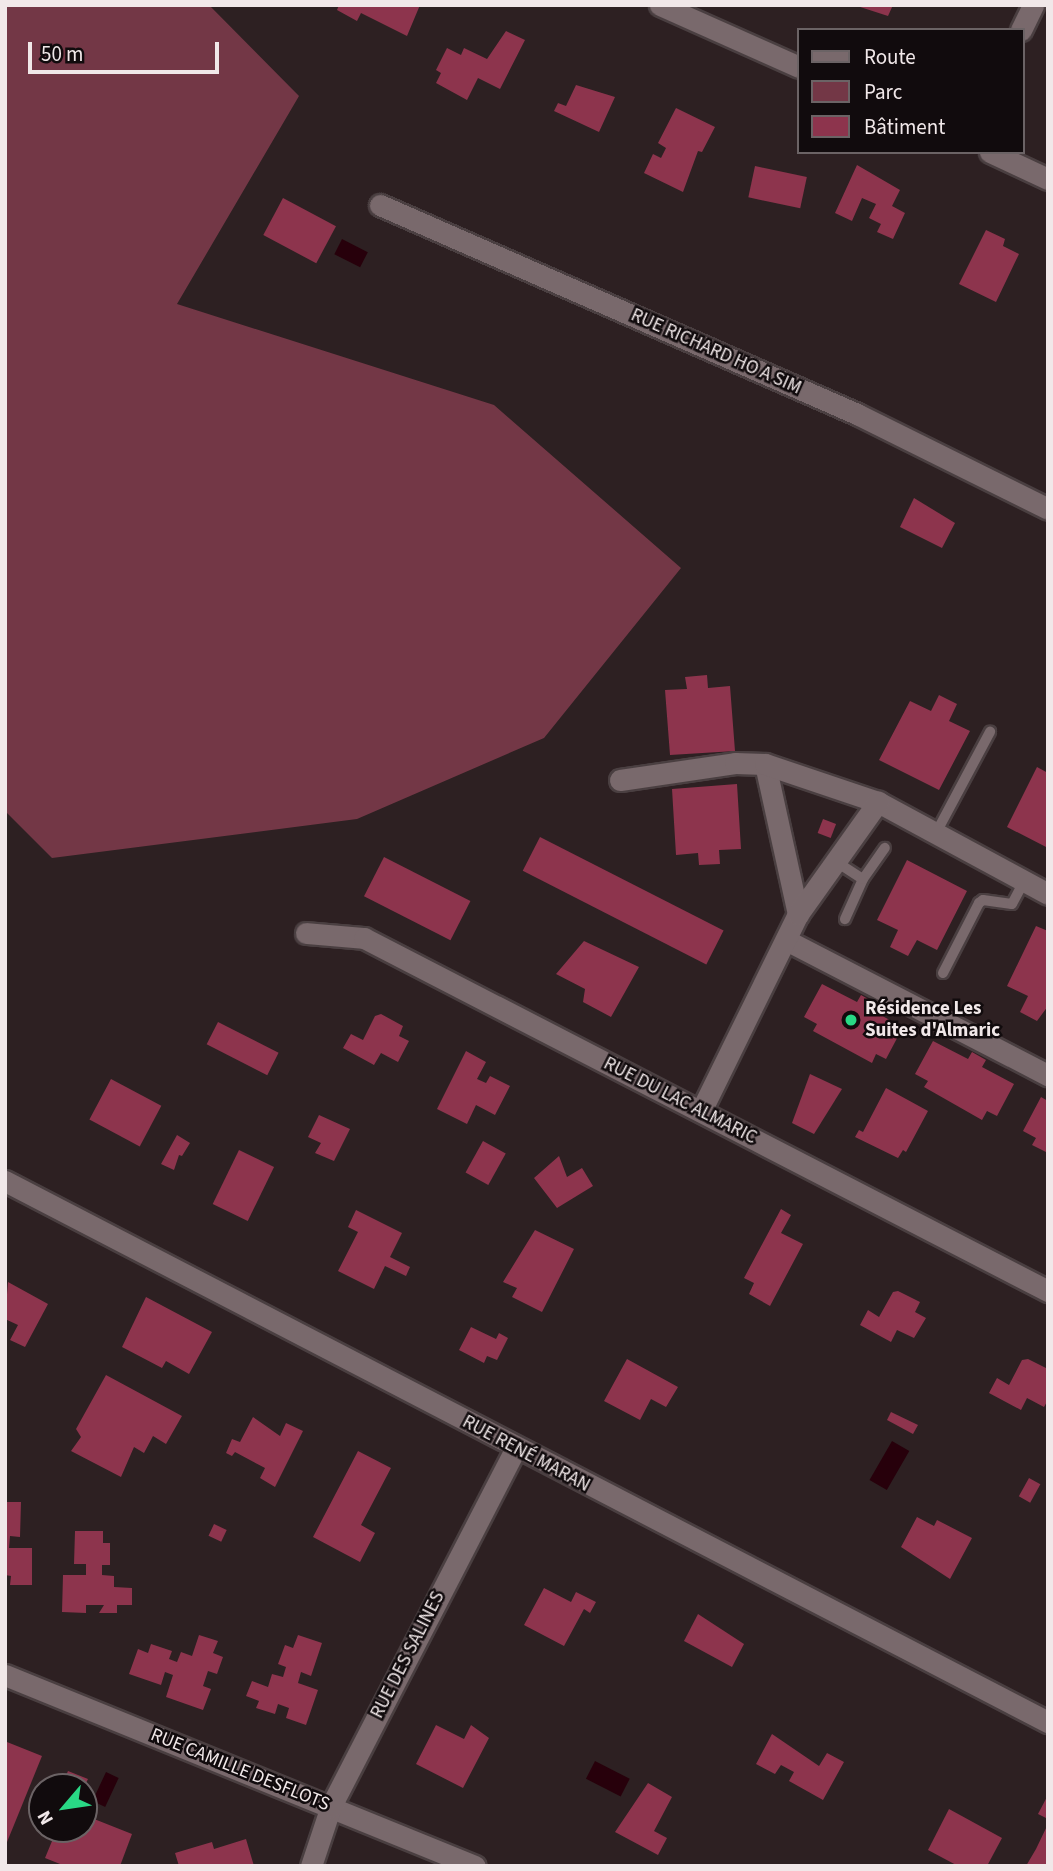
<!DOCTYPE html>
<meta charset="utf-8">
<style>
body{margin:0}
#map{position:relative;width:1053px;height:1871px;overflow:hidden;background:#2d2022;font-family:"Source Sans 3",sans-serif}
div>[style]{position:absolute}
.green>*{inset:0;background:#733746}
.water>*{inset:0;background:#27000b;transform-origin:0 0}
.building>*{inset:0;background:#8d344d;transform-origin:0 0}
.roads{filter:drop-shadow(2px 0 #4a3f41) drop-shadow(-2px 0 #4a3f41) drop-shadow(0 2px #4a3f41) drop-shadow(0 -2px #4a3f41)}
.service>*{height:10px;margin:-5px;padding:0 5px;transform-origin:5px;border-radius:5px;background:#79696c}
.minor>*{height:21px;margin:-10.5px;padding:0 10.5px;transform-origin:10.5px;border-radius:10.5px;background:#79696c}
.dots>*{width:19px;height:19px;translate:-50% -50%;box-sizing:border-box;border:4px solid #110b0d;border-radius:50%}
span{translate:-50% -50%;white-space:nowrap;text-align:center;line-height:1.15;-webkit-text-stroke:5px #110b0d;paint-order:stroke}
.street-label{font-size:19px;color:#f1e8e9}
.poi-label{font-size:19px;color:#f1e8e9;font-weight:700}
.left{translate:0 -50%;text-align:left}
.frame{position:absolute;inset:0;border:7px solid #f1e8e9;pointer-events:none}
.legend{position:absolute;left:797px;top:28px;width:228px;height:126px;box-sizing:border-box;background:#110b0d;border:2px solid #6b6365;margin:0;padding:9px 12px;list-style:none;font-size:21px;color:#f1e8e9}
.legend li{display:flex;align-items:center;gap:14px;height:35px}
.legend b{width:35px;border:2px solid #6b6365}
.north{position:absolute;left:28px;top:1773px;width:70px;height:70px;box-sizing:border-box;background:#110b0d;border:2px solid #6b6365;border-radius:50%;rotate:241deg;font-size:19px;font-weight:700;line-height:28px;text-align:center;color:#f1e8e9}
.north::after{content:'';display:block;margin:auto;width:24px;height:32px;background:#29d885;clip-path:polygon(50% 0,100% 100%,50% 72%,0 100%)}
.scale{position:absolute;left:28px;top:42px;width:191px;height:32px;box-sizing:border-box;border:4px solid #f1e8e9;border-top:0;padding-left:9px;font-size:21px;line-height:24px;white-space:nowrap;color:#f1e8e9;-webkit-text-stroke:5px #110b0d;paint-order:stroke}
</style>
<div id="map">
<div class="green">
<i style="clip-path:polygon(5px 5px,209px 5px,299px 96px,177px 304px,494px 405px,681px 568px,544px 738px,357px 819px,52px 858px,5px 811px)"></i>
</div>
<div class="water">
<i style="left:342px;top:239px;width:29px;height:17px;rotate:27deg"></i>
<i style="left:892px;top:1441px;width:20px;height:45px;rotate:30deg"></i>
<i style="left:595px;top:1761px;width:39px;height:20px;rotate:27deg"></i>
<i style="left:106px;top:1772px;width:14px;height:32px;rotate:25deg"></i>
</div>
<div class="building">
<i style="clip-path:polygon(339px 5px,420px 5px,407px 36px,361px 13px,357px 21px,337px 10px)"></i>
<i style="clip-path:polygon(854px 5px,893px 5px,888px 16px)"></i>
<i style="clip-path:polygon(506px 31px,525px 40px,500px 89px,478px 78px,467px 100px,436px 83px,441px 73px,436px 70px,447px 48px,461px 55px,464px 48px,487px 59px)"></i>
<i style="clip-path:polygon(576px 85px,615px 97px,599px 132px,554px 111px,558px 103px,566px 106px)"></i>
<i style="clip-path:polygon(676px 108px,715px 127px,702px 152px,698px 151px,683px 192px,644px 173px,653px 154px,661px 158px,666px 148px,658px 143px)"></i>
<i style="clip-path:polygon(857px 165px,900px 190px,892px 206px,905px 213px,893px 239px,877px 232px,881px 224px,869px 218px,876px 204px,862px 198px,852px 221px,835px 213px)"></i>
<i style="left:755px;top:166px;width:53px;height:32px;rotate:12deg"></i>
<i style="left:283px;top:198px;width:60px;height:42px;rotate:28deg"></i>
<i style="clip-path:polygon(986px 230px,1005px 239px,1003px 246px,1019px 254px,996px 302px,959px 284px)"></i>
<i style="clip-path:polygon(914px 498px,955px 523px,942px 548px,900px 527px)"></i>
<i style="clip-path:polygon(707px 675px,708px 688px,730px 686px,735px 751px,670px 755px,665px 690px,687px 689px,685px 677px)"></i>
<i style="clip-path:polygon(939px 695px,957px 704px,949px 721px,970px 731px,939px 790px,879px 760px,910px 701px,931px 711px)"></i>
<i style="clip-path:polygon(1037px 767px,1048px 773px,1048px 848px,1007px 827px)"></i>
<i style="clip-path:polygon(737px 784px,741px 849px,719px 850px,720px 864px,699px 865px,698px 853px,676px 855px,672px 789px)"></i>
<i style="left:823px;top:819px;width:14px;height:15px;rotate:21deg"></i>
<i style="left:540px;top:837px;width:206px;height:38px;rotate:27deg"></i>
<i style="left:384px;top:857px;width:97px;height:44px;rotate:27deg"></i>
<i style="clip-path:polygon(907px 860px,967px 891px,937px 950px,917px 940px,908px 956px,890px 947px,898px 930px,877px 920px)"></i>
<i style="clip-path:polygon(1036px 926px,1048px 931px,1048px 1006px,1037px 1021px,1020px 1012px,1028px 996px,1007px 986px)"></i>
<i style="clip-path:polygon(584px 941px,639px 967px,611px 1017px,583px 1002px,585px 989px,556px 974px)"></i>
<i style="clip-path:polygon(822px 984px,857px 1002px,861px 995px,875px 1003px,871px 1010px,903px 1027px,886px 1059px,876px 1054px,872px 1063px,813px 1031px,817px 1024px,804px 1017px)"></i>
<i style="clip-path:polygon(381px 1014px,403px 1026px,399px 1036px,409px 1041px,398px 1062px,381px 1053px,374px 1065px,343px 1048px,351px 1034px,363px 1040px,375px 1016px)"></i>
<i style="left:218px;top:1022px;width:68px;height:25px;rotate:27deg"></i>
<i style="clip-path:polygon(933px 1041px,968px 1059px,972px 1052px,986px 1060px,982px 1067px,1014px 1084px,997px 1116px,987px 1111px,982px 1120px,924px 1087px,928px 1081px,915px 1074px)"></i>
<i style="clip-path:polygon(466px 1051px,486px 1062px,477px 1079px,486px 1083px,490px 1076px,510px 1086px,495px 1115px,476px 1105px,467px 1124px,437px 1109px)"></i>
<i style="clip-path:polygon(810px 1074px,842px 1089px,814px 1134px,792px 1123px)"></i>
<i style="left:111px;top:1079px;width:57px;height:46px;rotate:28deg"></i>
<i style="clip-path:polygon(886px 1088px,928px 1111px,906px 1152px,903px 1150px,898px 1158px,855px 1137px,859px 1130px,863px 1132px)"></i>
<i style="clip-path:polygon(1041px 1097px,1048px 1101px,1048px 1153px,1032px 1145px,1036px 1138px,1023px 1131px)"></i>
<i style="clip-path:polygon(319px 1115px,350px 1129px,334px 1161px,315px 1153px,321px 1143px,308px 1137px)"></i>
<i style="clip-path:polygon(177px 1135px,190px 1143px,182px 1156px,179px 1155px,174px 1170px,161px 1164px)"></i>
<i style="left:483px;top:1141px;width:26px;height:36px;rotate:29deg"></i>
<i style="left:239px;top:1150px;width:39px;height:60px;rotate:26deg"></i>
<i style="clip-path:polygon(559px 1156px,567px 1177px,582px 1168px,593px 1186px,557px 1208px,534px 1178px)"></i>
<i style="clip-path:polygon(781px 1209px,791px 1215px,781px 1233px,803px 1244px,770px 1306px,749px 1294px,754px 1283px,744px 1278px)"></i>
<i style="clip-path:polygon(356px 1210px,402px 1233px,390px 1257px,410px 1267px,406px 1276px,385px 1266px,374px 1289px,338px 1271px,358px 1232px,348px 1227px)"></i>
<i style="clip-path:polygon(535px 1230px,574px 1249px,542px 1312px,512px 1297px,517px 1288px,503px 1282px)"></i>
<i style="clip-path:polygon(8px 1282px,48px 1304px,25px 1347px,10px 1340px,18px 1325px,5px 1319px)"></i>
<i style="clip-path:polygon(898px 1291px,920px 1302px,915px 1312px,926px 1318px,914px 1338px,897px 1330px,891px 1342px,860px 1325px,868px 1310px,879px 1317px,893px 1292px)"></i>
<i style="clip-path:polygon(146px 1297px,212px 1332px,189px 1374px,166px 1361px,162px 1368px,122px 1347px)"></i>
<i style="clip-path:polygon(471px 1327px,496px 1339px,499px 1333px,508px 1338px,497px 1360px,487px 1356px,484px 1363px,459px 1350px)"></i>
<i style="clip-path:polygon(627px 1359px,678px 1387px,666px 1407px,651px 1399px,640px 1420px,604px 1401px)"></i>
<i style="clip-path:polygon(1028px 1359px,1048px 1369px,1048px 1400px,1044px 1407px,1027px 1398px,1021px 1410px,989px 1393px,997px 1378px,1009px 1385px,1022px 1360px)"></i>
<i style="clip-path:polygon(106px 1375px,182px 1416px,166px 1444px,153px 1436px,144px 1453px,134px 1447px,121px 1477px,71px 1451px,81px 1437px,76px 1429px)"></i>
<i style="clip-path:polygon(891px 1412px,918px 1425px,913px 1434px,887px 1420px)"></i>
<i style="clip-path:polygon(253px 1417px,280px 1436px,286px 1423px,303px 1431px,275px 1487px,260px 1478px,265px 1468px,235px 1452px,232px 1456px,226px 1453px,232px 1439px,240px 1442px)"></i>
<i style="clip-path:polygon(358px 1451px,391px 1468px,361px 1525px,375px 1533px,360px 1562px,313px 1537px)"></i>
<i style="left:1029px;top:1478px;width:13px;height:21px;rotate:29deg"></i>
<i style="clip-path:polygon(5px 1502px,21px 1502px,20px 1537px,10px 1536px,9px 1548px,32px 1548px,32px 1585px,10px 1585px,11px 1576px,5px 1575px)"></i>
<i style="clip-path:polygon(917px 1517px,934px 1526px,937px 1520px,972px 1538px,950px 1579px,901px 1547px)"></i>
<i style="left:214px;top:1524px;width:14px;height:13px;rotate:25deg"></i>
<i style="clip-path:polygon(75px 1531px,103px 1531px,103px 1543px,110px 1543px,110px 1565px,102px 1565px,102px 1575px,114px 1576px,114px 1587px,132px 1588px,132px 1605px,117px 1605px,117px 1613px,99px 1613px,104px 1605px,86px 1605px,86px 1613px,62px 1612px,63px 1575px,86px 1575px,86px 1564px,74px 1564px)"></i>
<i style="clip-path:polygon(544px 1588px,571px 1602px,576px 1592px,596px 1602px,590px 1613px,584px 1609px,564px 1646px,524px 1625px)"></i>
<i style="clip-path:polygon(698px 1614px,744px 1644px,732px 1667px,684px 1641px)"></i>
<i style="clip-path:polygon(199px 1635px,218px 1641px,213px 1653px,223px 1657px,217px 1674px,208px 1671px,203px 1686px,211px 1689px,203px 1710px,166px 1697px,173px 1675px,165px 1672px,161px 1685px,129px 1674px,138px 1649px,148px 1653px,151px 1644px,172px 1651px,169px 1659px,177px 1662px,181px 1652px,192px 1656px)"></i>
<i style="clip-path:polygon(298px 1635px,322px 1643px,311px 1676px,301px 1672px,298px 1683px,318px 1690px,306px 1725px,286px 1718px,289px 1708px,278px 1704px,275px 1714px,256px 1708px,259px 1701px,246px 1696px,252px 1681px,268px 1687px,272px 1674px,283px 1677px,286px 1667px,278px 1664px,285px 1645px,293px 1648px)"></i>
<i style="clip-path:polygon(436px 1725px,464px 1739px,471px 1725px,489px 1738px,463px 1788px,416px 1764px)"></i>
<i style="clip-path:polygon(772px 1734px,819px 1766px,827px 1753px,844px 1762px,823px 1800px,789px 1781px,794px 1772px,781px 1765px,775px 1774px,756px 1764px)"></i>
<i style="clip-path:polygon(7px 1742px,42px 1756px,5px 1847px,5px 1745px)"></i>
<i style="clip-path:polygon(68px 1771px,88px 1779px,84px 1787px,61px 1787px)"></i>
<i style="clip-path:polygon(648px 1783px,672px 1797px,654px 1831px,667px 1838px,658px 1855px,615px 1832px)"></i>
<i style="clip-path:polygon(1048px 1795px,1048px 1819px,1038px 1814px)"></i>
<i style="clip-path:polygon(949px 1809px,1002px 1838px,987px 1866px,958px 1866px,928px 1850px)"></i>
<i style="clip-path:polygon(84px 1815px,132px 1834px,120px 1866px,65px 1866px,45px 1858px,57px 1829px,84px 1829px)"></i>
<i style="clip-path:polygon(1048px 1824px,1048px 1866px,1026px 1866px,1036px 1849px)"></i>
<i style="clip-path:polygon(246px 1839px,254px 1866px,179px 1866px,175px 1853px,212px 1842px,214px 1849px)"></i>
</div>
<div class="roads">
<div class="service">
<i style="left:936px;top:833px;width:115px;rotate:-61.9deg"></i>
<i style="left:835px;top:861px;width:33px;rotate:33deg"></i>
<i style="left:863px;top:879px;width:44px;rotate:114.2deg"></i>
<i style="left:863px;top:879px;width:38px;rotate:-55deg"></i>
<i style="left:943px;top:973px;width:79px;rotate:-62.8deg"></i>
<i style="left:979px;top:903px;width:5px;rotate:-37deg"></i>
<i style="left:983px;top:900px;width:29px;rotate:8deg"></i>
<i style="left:1012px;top:904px;width:26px;rotate:-62deg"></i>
</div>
<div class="minor">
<i style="left:660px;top:5px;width:152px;rotate:24deg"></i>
<i style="left:1021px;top:30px;width:28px;rotate:-64deg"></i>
<i style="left:990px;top:152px;width:64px;rotate:25deg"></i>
<i style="left:380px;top:205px;width:521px;rotate:23.66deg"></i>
<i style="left:857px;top:414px;width:213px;rotate:26.4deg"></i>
<i style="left:765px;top:764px;width:154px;rotate:77.6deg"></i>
<i style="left:620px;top:780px;width:116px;rotate:-8.4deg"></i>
<i style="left:735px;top:763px;width:30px;rotate:2deg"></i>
<i style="left:765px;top:764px;width:119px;rotate:18.6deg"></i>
<i style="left:878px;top:802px;width:193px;rotate:28.4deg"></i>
<i style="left:306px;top:933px;width:58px;rotate:4.9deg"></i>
<i style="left:364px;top:938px;width:770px;rotate:27.3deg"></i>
<i style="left:786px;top:940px;width:295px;rotate:27.3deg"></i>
<i style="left:701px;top:1111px;width:220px;rotate:-63.8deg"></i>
<i style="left:798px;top:914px;width:138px;rotate:-54.5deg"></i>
<i style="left:5px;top:1181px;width:1175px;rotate:27.42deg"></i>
<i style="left:5px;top:1675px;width:507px;rotate:22.12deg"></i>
<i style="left:311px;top:1866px;width:63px;rotate:-71.6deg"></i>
<i style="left:331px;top:1806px;width:402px;rotate:-62.7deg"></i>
</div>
</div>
<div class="dots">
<i style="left:851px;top:1020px;background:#29d885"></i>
</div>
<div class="street-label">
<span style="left:716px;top:352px;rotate:24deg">RUE RICHARD HO A SIM</span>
<span style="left:680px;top:1101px;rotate:27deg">RUE DU LAC ALMARIC</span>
<span style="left:526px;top:1454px;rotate:28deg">RUE RENÉ MARAN</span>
<span style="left:408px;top:1655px;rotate:-63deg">RUE DES SALINES</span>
<span style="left:240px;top:1770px;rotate:22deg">RUE CAMILLE DESFLOTS</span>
</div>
<div class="poi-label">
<span class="left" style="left:865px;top:1020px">Résidence Les<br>Suites d'Almaric</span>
</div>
<div class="frame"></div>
<ul class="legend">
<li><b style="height:9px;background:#79696c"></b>Route</li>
<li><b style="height:19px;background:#733746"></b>Parc</li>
<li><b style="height:19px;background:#8d344d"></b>Bâtiment</li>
</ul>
<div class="north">N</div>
<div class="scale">50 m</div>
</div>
